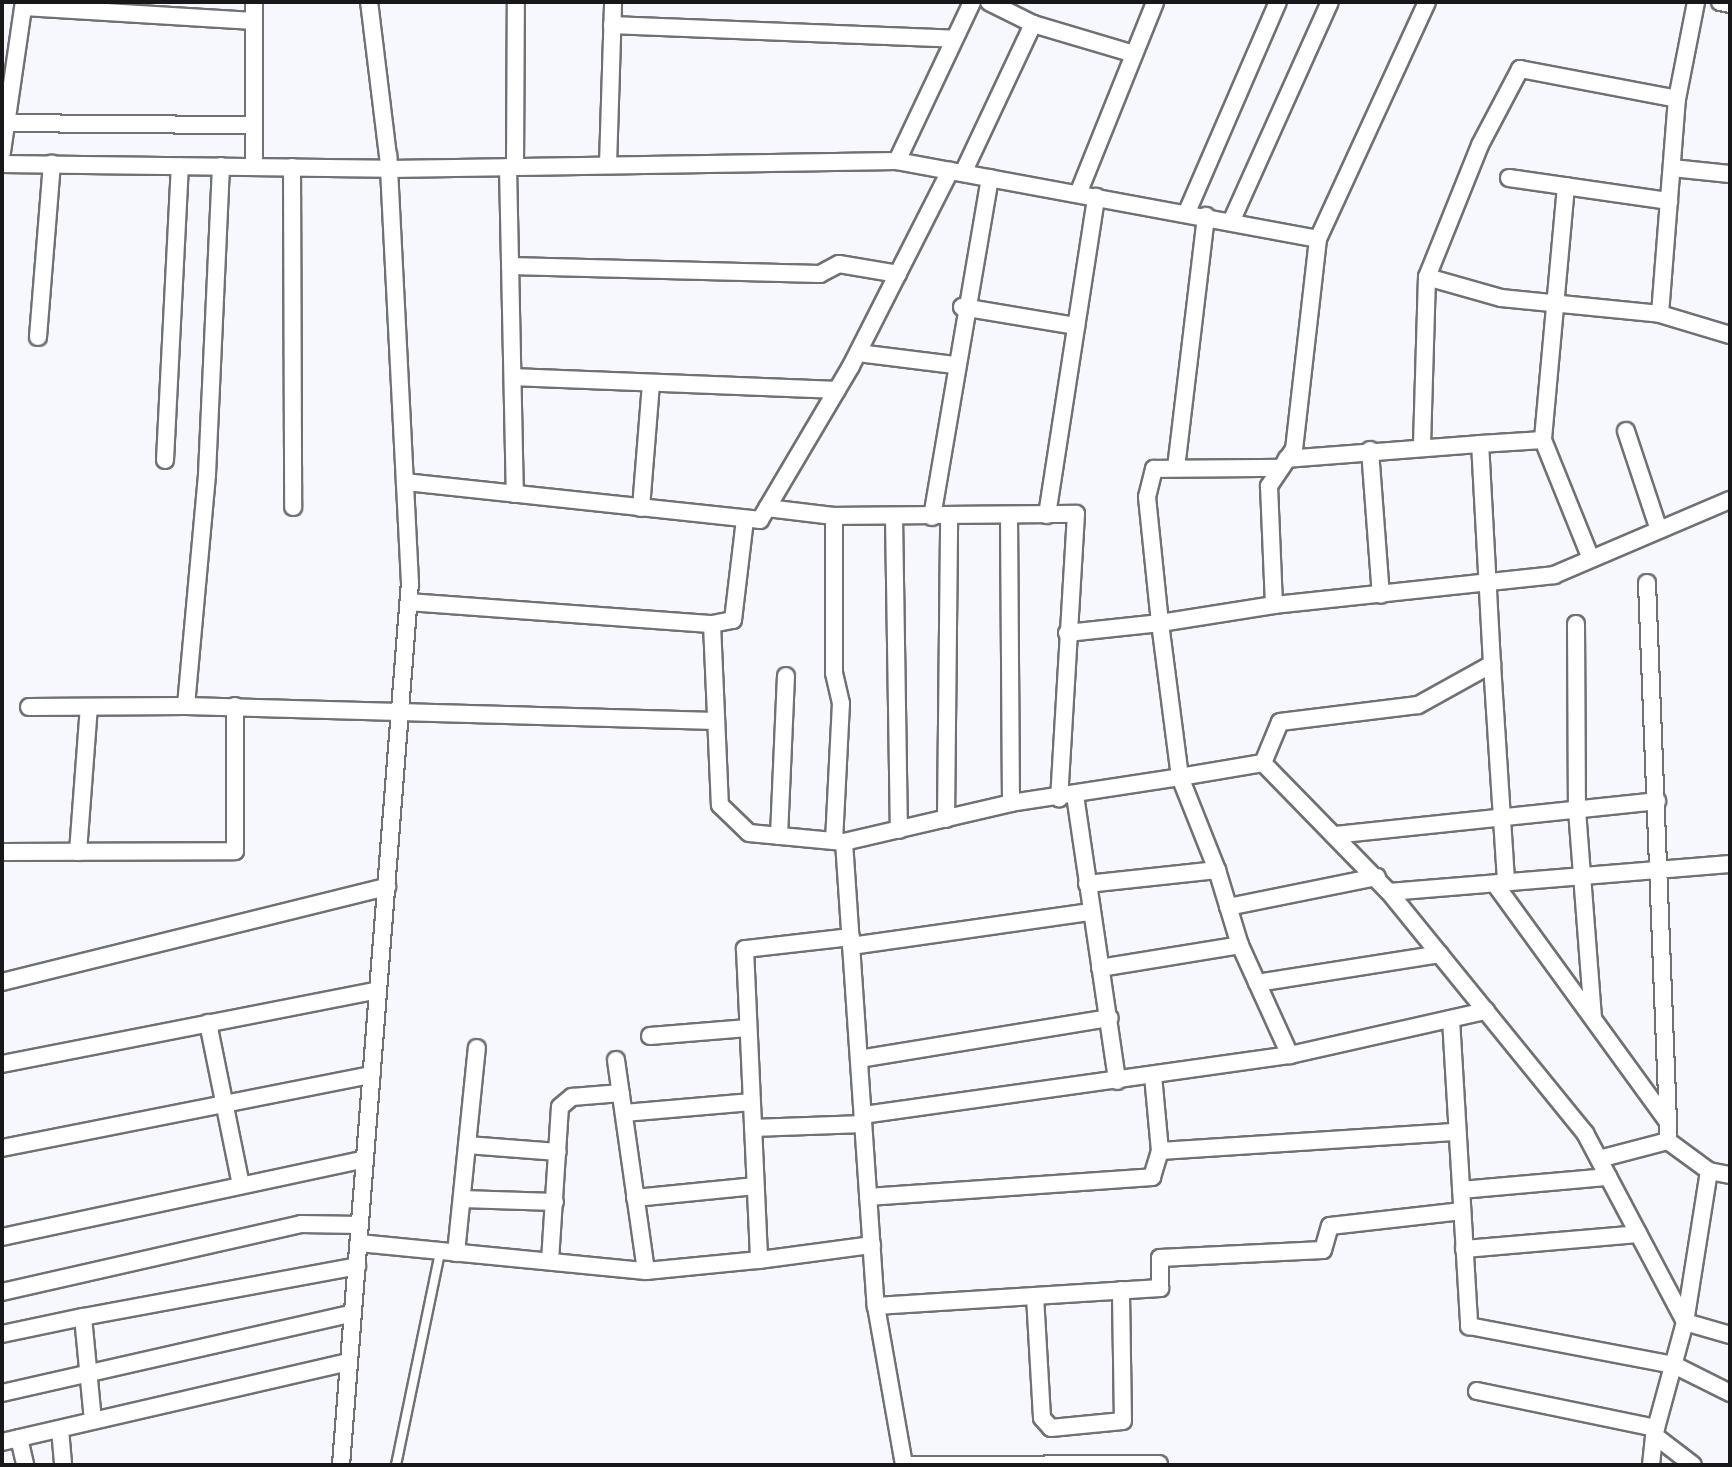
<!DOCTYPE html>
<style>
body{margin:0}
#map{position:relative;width:1732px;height:1467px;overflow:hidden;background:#f6f8fe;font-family:"PT Sans",sans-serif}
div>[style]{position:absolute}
.roads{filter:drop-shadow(2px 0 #6f7175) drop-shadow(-2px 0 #6f7175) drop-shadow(0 2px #6f7175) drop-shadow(0 -2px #6f7175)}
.service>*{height:8px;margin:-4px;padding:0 4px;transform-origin:4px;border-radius:4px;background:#fff}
.minor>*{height:16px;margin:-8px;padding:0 8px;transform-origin:8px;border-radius:8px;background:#fff}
span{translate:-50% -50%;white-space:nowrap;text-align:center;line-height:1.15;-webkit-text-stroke:7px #f6f8fe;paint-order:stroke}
.frame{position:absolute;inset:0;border:4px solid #18181a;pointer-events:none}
</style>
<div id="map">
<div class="roads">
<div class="service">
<i style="left:396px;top:1465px;width:217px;rotate:-78.3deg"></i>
</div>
<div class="minor">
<i style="left:989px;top:2px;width:49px;rotate:26.6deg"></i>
<i style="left:1033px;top:24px;width:105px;rotate:16.5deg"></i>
<i style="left:1720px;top:2px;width:10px;rotate:11deg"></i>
<i style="left:24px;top:7px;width:230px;rotate:3.5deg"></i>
<i style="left:254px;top:21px;width:19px;rotate:-90deg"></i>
<i style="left:612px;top:25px;width:342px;rotate:2.3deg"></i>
<i style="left:2px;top:123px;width:252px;rotate:0.5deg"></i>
<i style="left:2px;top:152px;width:152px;rotate:-81.7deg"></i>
<i style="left:897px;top:161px;width:176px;rotate:-64.7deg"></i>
<i style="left:2px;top:164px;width:386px;rotate:0.7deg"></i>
<i style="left:388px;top:169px;width:509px;rotate:-0.9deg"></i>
<i style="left:897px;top:161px;width:428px;rotate:10.5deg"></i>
<i style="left:1318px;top:239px;width:211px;rotate:96.5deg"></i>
<i style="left:1294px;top:449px;width:45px;rotate:124deg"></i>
<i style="left:1269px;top:486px;width:119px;rotate:87.6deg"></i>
<i style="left:1274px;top:605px;width:115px;rotate:171deg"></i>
<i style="left:1160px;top:623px;width:155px;rotate:82.6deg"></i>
<i style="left:1180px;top:777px;width:84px;rotate:-9.6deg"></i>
<i style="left:1263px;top:763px;width:180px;rotate:45.7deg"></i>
<i style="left:1389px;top:892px;width:311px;rotate:50.9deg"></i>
<i style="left:1585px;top:1133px;width:214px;rotate:62.1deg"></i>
<i style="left:1685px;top:1322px;width:117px;rotate:105.3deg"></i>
<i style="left:1654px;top:1435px;width:49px;rotate:37.6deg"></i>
<i style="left:608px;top:165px;width:163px;rotate:-88.2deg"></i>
<i style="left:221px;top:166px;width:309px;rotate:92.6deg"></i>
<i style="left:207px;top:475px;width:232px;rotate:95.2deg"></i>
<i style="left:186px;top:706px;width:530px;rotate:1.62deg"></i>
<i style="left:254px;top:167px;width:146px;rotate:-90deg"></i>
<i style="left:292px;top:167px;width:340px;rotate:89.8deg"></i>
<i style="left:508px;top:167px;width:327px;rotate:88.8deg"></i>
<i style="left:515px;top:167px;width:165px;rotate:-89.7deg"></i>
<i style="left:1672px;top:168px;width:58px;rotate:5.9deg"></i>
<i style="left:963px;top:173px;width:165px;rotate:-64.8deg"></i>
<i style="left:1509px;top:178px;width:162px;rotate:8.2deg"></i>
<i style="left:1566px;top:186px;width:255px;rotate:95.2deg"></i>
<i style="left:1543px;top:440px;width:128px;rotate:68deg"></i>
<i style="left:1078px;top:194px;width:207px;rotate:-68.1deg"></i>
<i style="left:1187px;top:212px;width:229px;rotate:-66.6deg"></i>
<i style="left:1231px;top:222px;width:241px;rotate:-65.8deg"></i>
<i style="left:1318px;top:239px;width:261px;rotate:-65.3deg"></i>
<i style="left:510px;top:266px;width:310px;rotate:1.5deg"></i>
<i style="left:820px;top:274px;width:21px;rotate:-28deg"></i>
<i style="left:839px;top:264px;width:60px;rotate:9.6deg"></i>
<i style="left:1427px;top:277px;width:142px;rotate:-68.1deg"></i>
<i style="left:1480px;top:145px;width:86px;rotate:-62.2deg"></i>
<i style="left:1520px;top:69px;width:160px;rotate:10.8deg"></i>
<i style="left:1677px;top:99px;width:99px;rotate:-78.9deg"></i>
<i style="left:962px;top:307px;width:116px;rotate:9.5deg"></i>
<i style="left:1660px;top:314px;width:216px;rotate:-85.5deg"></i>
<i style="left:38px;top:337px;width:174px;rotate:-85.4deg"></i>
<i style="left:858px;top:353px;width:97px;rotate:7.1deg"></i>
<i style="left:513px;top:377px;width:324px;rotate:2.3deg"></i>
<i style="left:1626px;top:431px;width:104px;rotate:71.6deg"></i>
<i style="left:1480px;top:444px;width:63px;rotate:-3.6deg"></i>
<i style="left:1422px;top:445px;width:168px;rotate:-88.3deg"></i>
<i style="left:1427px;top:277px;width:77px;rotate:15.8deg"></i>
<i style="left:1501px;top:298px;width:160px;rotate:5.7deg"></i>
<i style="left:1660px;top:314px;width:73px;rotate:16.7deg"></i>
<i style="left:1370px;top:450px;width:145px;rotate:85.7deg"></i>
<i style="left:165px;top:460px;width:294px;rotate:-87.1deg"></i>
<i style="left:1176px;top:468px;width:254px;rotate:-83.2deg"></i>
<i style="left:405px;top:482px;width:357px;rotate:6.1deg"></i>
<i style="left:760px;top:520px;width:179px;rotate:-59.4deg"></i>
<i style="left:851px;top:366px;width:219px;rotate:-63.1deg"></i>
<i style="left:641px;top:508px;width:125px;rotate:-85.4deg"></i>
<i style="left:767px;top:508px;width:67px;rotate:6.8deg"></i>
<i style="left:834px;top:516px;width:157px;rotate:90deg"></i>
<i style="left:834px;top:673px;width:31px;rotate:77deg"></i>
<i style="left:841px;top:703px;width:138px;rotate:92.9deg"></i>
<i style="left:1047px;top:515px;width:322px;rotate:-81.2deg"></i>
<i style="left:834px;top:516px;width:242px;rotate:-0.5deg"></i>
<i style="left:1076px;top:514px;width:285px;rotate:93.4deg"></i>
<i style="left:894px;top:516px;width:314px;rotate:89.1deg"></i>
<i style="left:1009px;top:516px;width:287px;rotate:89.6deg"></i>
<i style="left:932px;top:517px;width:344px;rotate:-80.3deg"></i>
<i style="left:1647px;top:583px;width:539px;rotate:87.77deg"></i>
<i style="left:409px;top:602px;width:304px;rotate:4.2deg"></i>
<i style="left:712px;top:624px;width:181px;rotate:87.5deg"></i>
<i style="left:720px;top:805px;width:40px;rotate:44deg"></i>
<i style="left:749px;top:833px;width:95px;rotate:5.4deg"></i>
<i style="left:844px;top:842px;width:171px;rotate:-13.1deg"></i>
<i style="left:1011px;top:803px;width:171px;rotate:-8.7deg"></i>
<i style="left:1180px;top:777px;width:100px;rotate:68.3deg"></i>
<i style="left:1274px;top:605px;width:282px;rotate:-6.1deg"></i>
<i style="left:1554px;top:575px;width:191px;rotate:-23.1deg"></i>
<i style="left:712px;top:624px;width:21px;rotate:-11deg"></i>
<i style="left:733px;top:620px;width:102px;rotate:-83.2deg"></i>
<i style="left:1576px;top:624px;width:186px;rotate:89.7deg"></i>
<i style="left:1577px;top:810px;width:208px;rotate:85.6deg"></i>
<i style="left:1067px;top:633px;width:94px;rotate:-6.1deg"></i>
<i style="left:1160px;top:623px;width:127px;rotate:-95.9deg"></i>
<i style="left:1147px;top:497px;width:29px;rotate:-76deg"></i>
<i style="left:1154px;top:469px;width:127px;rotate:-0.5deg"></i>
<i style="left:1492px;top:664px;width:218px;rotate:86.3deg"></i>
<i style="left:29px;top:707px;width:157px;rotate:-0.4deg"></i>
<i style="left:1263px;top:763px;width:44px;rotate:-67.5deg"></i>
<i style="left:1280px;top:722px;width:139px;rotate:-7deg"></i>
<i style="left:1418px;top:705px;width:85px;rotate:-29deg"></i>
<i style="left:1492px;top:664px;width:220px;rotate:-93.1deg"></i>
<i style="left:1480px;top:444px;width:194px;rotate:175.6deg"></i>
<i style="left:1075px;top:795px;width:289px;rotate:81.6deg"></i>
<i style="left:946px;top:819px;width:302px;rotate:-89.4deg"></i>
<i style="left:1334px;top:835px;width:325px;rotate:-6deg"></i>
<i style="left:779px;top:836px;width:160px;rotate:-87.5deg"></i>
<i style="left:844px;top:842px;width:465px;rotate:86.1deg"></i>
<i style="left:876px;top:1306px;width:161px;rotate:80deg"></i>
<i style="left:2px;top:852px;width:233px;rotate:-0.2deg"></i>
<i style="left:235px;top:851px;width:145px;rotate:-90deg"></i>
<i style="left:78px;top:852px;width:145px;rotate:-85.7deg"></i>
<i style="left:1087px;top:884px;width:131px;rotate:-6.1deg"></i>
<i style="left:1217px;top:870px;width:78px;rotate:73deg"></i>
<i style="left:1240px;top:945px;width:121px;rotate:65.6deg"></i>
<i style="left:1495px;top:884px;width:294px;rotate:54deg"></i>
<i style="left:1668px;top:1122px;width:19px;rotate:90deg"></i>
<i style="left:1389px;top:892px;width:342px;rotate:-4.7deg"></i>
<i style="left:1228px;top:907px;width:152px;rotate:-11.4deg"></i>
<i style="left:851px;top:937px;width:107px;rotate:173.5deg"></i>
<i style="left:745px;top:949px;width:311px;rotate:87.4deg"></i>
<i style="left:759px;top:1260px;width:114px;rotate:-7.6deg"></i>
<i style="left:851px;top:946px;width:242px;rotate:-8.1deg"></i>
<i style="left:1100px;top:968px;width:142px;rotate:-9.3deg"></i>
<i style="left:2px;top:982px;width:397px;rotate:-13.9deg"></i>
<i style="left:1257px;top:983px;width:185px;rotate:-9deg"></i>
<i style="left:1451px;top:1019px;width:308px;rotate:86.6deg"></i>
<i style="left:1469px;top:1326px;width:209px;rotate:10.8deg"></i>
<i style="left:1674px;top:1365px;width:63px;rotate:26.6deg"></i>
<i style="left:208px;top:1023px;width:165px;rotate:78.5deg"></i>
<i style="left:650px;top:1036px;width:98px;rotate:-4.7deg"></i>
<i style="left:859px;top:1059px;width:254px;rotate:-9.3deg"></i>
<i style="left:616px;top:1060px;width:213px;rotate:81.9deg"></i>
<i style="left:2px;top:1064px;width:383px;rotate:-11.1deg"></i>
<i style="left:624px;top:1113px;width:128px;rotate:-4.9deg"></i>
<i style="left:863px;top:1115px;width:431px;rotate:-8deg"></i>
<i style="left:1290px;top:1055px;width:201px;rotate:-12.7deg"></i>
<i style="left:753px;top:1128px;width:110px;rotate:-2.1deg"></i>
<i style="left:467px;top:1145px;width:91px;rotate:4.4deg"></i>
<i style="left:2px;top:1148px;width:377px;rotate:-11.2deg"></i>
<i style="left:1160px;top:1151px;width:298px;rotate:-3.7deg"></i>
<i style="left:1599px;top:1159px;width:71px;rotate:-14.6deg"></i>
<i style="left:1668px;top:1141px;width:51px;rotate:36.2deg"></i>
<i style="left:1709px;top:1171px;width:21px;rotate:11deg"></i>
<i style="left:1709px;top:1171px;width:153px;rotate:99deg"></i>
<i style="left:1685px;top:1322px;width:47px;rotate:16.1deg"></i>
<i style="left:1461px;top:1190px;width:148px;rotate:-5.1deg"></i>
<i style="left:868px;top:1197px;width:285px;rotate:-4deg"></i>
<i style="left:1152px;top:1177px;width:27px;rotate:-73deg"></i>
<i style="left:1160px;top:1151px;width:75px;rotate:-95.3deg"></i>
<i style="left:635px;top:1198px;width:121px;rotate:-5.7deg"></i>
<i style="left:462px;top:1199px;width:93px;rotate:1.8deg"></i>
<i style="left:2px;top:1237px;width:371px;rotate:-12.1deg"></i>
<i style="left:359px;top:1243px;width:288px;rotate:5.6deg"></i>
<i style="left:646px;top:1271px;width:114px;rotate:-5.6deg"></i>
<i style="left:1464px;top:1249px;width:175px;rotate:-4.9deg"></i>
<i style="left:456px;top:1253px;width:206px;rotate:-84.2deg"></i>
<i style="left:550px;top:1261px;width:154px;rotate:-86.3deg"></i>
<i style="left:560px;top:1107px;width:16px;rotate:-40deg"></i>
<i style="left:572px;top:1097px;width:49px;rotate:-4.7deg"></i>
<i style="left:2px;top:1292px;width:307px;rotate:-12.8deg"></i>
<i style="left:301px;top:1224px;width:59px;rotate:1deg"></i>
<i style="left:1035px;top:1296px;width:122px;rotate:86.7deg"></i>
<i style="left:1042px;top:1418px;width:13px;rotate:48deg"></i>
<i style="left:1051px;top:1428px;width:72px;rotate:-5.6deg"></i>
<i style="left:1123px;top:1421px;width:131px;rotate:-90.9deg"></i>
<i style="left:876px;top:1306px;width:285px;rotate:-3.6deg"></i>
<i style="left:1160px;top:1288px;width:30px;rotate:-90deg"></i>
<i style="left:1160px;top:1258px;width:163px;rotate:-2.8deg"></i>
<i style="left:1323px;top:1250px;width:25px;rotate:-74deg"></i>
<i style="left:1330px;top:1226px;width:133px;rotate:-6.5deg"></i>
<i style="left:83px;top:1317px;width:279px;rotate:-10.5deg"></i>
<i style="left:2px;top:1334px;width:83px;rotate:-11.9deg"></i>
<i style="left:83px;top:1317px;width:104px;rotate:84.5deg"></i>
<i style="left:1477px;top:1391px;width:183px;rotate:11.7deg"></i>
<i style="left:2px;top:1393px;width:360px;rotate:-12.8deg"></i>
<i style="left:60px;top:1429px;width:36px;rotate:85deg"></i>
<i style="left:19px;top:1438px;width:28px;rotate:77deg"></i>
<i style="left:2px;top:1442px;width:356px;rotate:-13deg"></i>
<i style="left:341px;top:1465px;width:885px;rotate:-85.53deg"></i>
<i style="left:410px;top:583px;width:428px;rotate:-92.9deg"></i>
<i style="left:388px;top:156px;width:155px;rotate:-97deg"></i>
<i style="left:904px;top:1465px;width:255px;rotate:-0.2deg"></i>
<i style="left:1651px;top:1465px;width:30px;rotate:-84deg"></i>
</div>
</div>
<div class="frame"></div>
</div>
